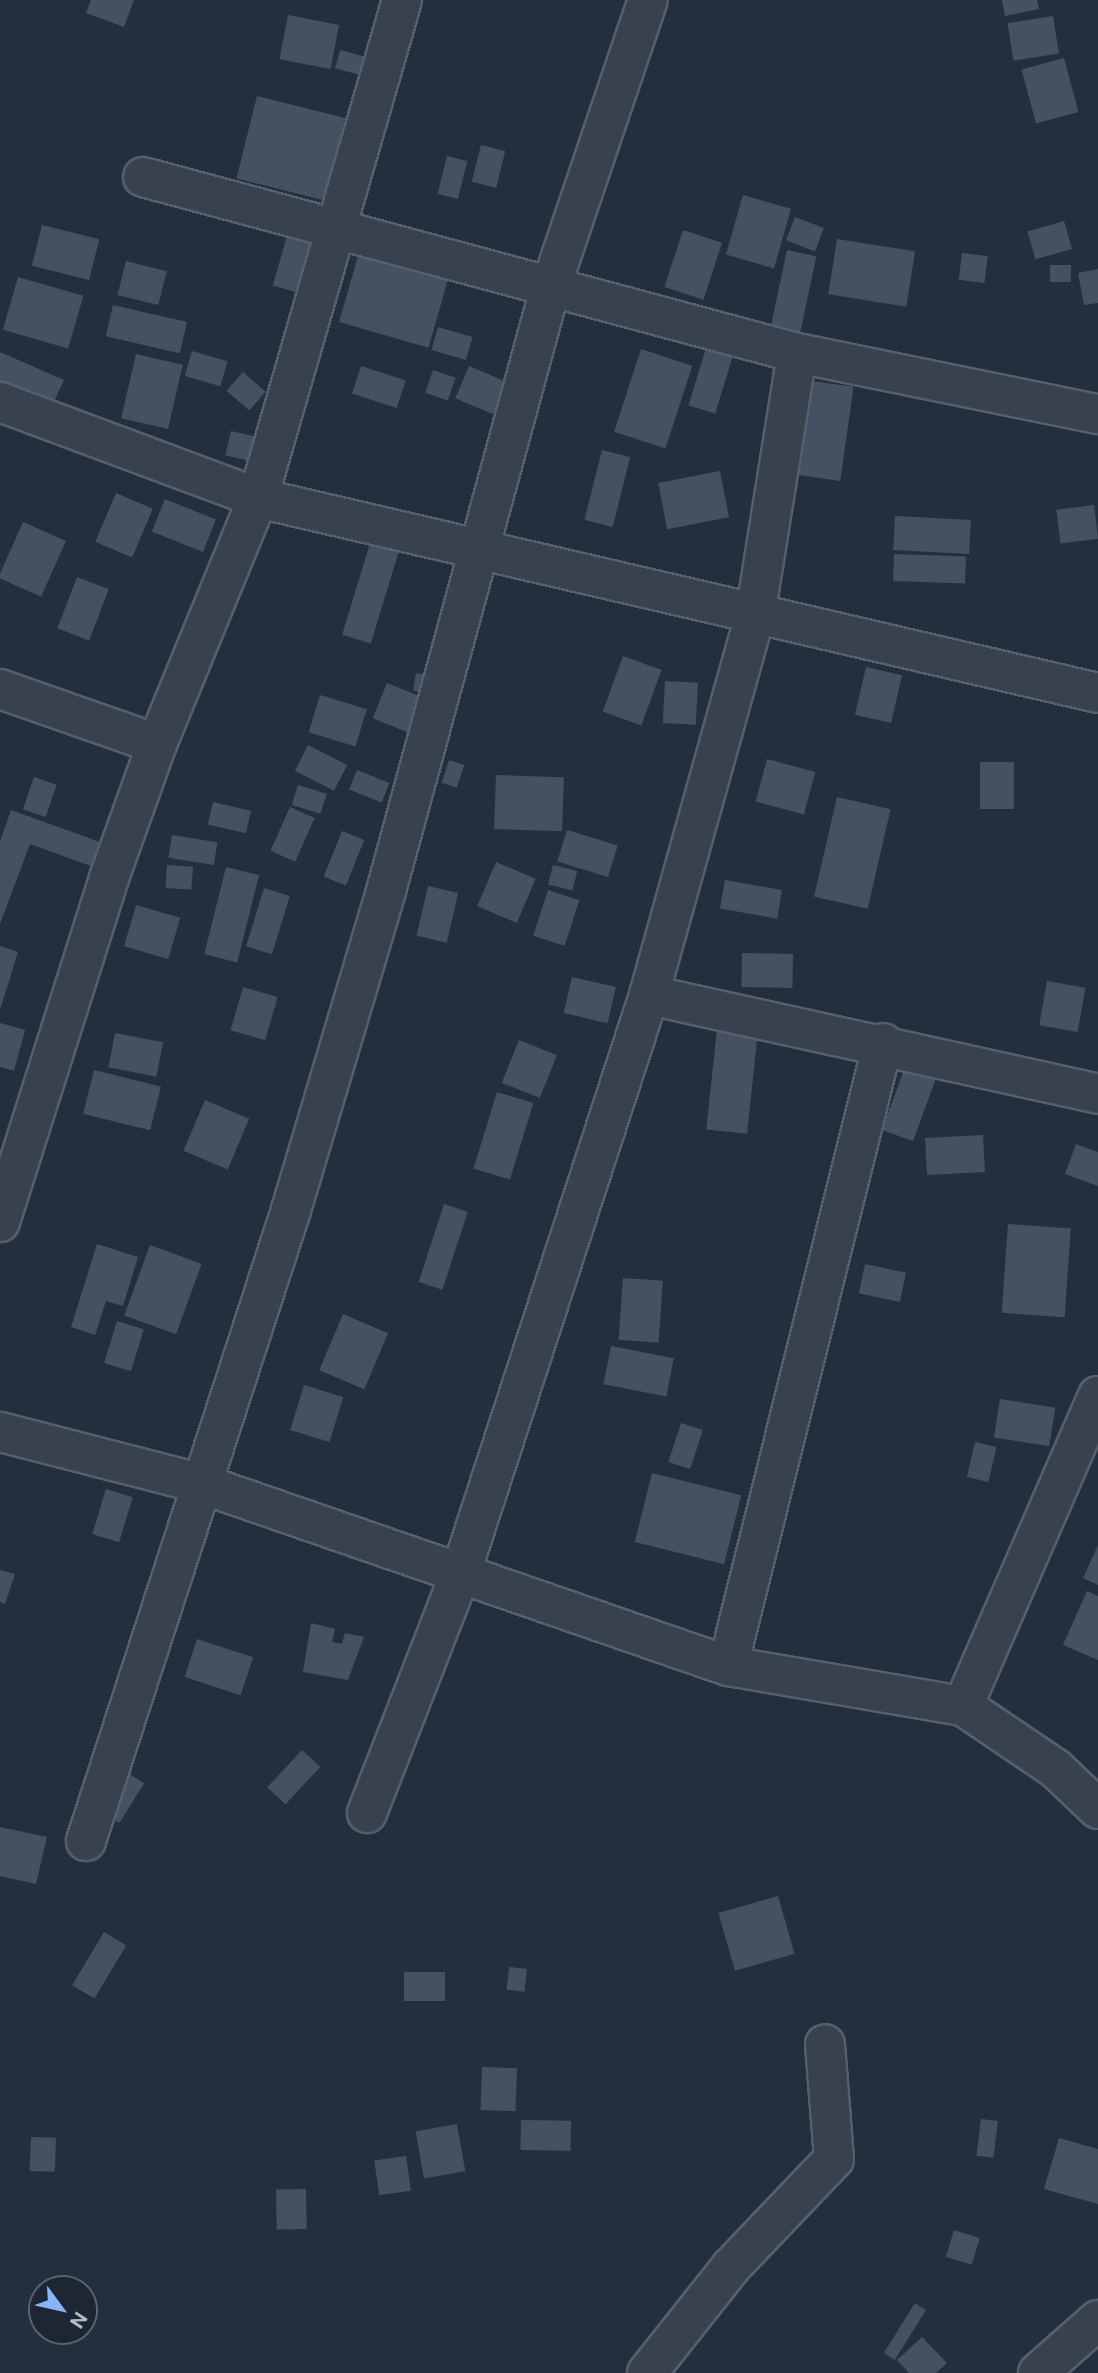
<!DOCTYPE html>
<style>
body{margin:0}
#map{position:relative;width:1098px;height:2373px;overflow:hidden;background:#242f3e;font-family:"Public Sans",sans-serif}
div>[style]{position:absolute}
.building>*{inset:0;background:#455162;transform-origin:0 0}
.roads{filter:drop-shadow(2px 0 #565f6c) drop-shadow(-2px 0 #565f6c) drop-shadow(0 2px #565f6c) drop-shadow(0 -2px #565f6c)}
.street>*{height:38px;margin:-19px;padding:0 19px;transform-origin:19px;border-radius:19px;background:#38414e}
span{translate:-50% -50%;white-space:nowrap;text-align:center;line-height:1.15;-webkit-text-stroke:5px #1d2633;paint-order:stroke}
.north{position:absolute;left:28px;top:2275px;width:70px;height:70px;box-sizing:border-box;background:#1d2633;border:2px solid #59626f;border-radius:50%;rotate:123deg;font-size:19px;font-weight:700;line-height:28px;text-align:center;color:#b4bcc9}
.north::after{content:'';display:block;margin:auto;width:24px;height:32px;background:#8ab4f8;clip-path:polygon(50% 0,100% 100%,50% 72%,0 100%)}
</style>
<div id="map">
<div class="building">
<i style="clip-path:polygon(91px 0,134px 0,124px 27px,86px 13px)"></i>
<i style="clip-path:polygon(1002px 0,1037px 0,1039px 9px,1005px 16px)"></i>
<i style="left:288px;top:15px;width:52px;height:45px;rotate:11deg"></i>
<i style="left:1053px;top:16px;width:38px;height:46px;rotate:81deg"></i>
<i style="left:340px;top:50px;width:30px;height:19px;rotate:15deg"></i>
<i style="left:1064px;top:58px;width:56px;height:44px;rotate:75deg"></i>
<i style="left:257px;top:96px;width:91px;height:85px;rotate:14deg"></i>
<i style="left:481px;top:145px;width:25px;height:38px;rotate:14deg"></i>
<i style="left:447px;top:156px;width:21px;height:39px;rotate:14deg"></i>
<i style="left:743px;top:195px;width:50px;height:62px;rotate:16deg"></i>
<i style="left:795px;top:217px;width:31px;height:25px;rotate:21deg"></i>
<i style="left:1064px;top:221px;width:29px;height:38px;rotate:74deg"></i>
<i style="left:291px;top:222px;width:41px;height:66px;rotate:16deg"></i>
<i style="left:42px;top:225px;width:59px;height:42px;rotate:14deg"></i>
<i style="left:683px;top:230px;width:41px;height:60px;rotate:18deg"></i>
<i style="left:837px;top:239px;width:79px;height:56px;rotate:9deg"></i>
<i style="left:360px;top:249px;width:93px;height:76px;rotate:16deg"></i>
<i style="left:787px;top:250px;width:30px;height:85px;rotate:12deg"></i>
<i style="left:962px;top:253px;width:26px;height:27px;rotate:7deg"></i>
<i style="left:126px;top:261px;width:42px;height:35px;rotate:14deg"></i>
<i style="left:1071px;top:265px;width:17px;height:21px;rotate:90deg"></i>
<i style="clip-path:polygon(1098px 269px,1098px 303px,1084px 305px,1078px 273px)"></i>
<i style="left:18px;top:277px;width:68px;height:55px;rotate:16deg"></i>
<i style="left:113px;top:305px;width:76px;height:32px;rotate:13deg"></i>
<i style="left:438px;top:327px;width:36px;height:24px;rotate:16deg"></i>
<i style="left:706px;top:348px;width:28px;height:60px;rotate:17deg"></i>
<i style="left:641px;top:349px;width:54px;height:87px;rotate:18deg"></i>
<i style="left:192px;top:351px;width:37px;height:26px;rotate:16deg"></i>
<i style="clip-path:polygon(0 352px,64px 380px,52px 406px,0 383px)"></i>
<i style="left:136px;top:354px;width:48px;height:66px;rotate:13deg"></i>
<i style="left:361px;top:366px;width:47px;height:29px;rotate:18deg"></i>
<i style="left:469px;top:366px;width:41px;height:35px;rotate:23deg"></i>
<i style="left:433px;top:370px;width:24px;height:24px;rotate:19deg"></i>
<i style="left:243px;top:372px;width:30px;height:25px;rotate:41deg"></i>
<i style="left:805px;top:380px;width:49px;height:95px;rotate:8deg"></i>
<i style="left:231px;top:431px;width:27px;height:25px;rotate:13deg"></i>
<i style="left:602px;top:450px;width:29px;height:72px;rotate:14deg"></i>
<i style="left:720px;top:471px;width:47px;height:63px;rotate:79deg"></i>
<i style="left:116px;top:493px;width:40px;height:53px;rotate:23deg"></i>
<i style="left:165px;top:499px;width:55px;height:35px;rotate:22deg"></i>
<i style="left:1094px;top:505px;width:34px;height:38px;rotate:83deg"></i>
<i style="left:895px;top:516px;width:76px;height:34px;rotate:3deg"></i>
<i style="left:23px;top:522px;width:47px;height:61px;rotate:24deg"></i>
<i style="left:371px;top:540px;width:30px;height:99px;rotate:17deg"></i>
<i style="left:894px;top:554px;width:72px;height:27px;rotate:2deg"></i>
<i style="left:77px;top:577px;width:34px;height:55px;rotate:21deg"></i>
<i style="left:623px;top:656px;width:41px;height:59px;rotate:20deg"></i>
<i style="left:866px;top:667px;width:37px;height:49px;rotate:13deg"></i>
<i style="left:416px;top:673px;width:19px;height:18px;rotate:9deg"></i>
<i style="left:665px;top:681px;width:33px;height:42px;rotate:3deg"></i>
<i style="left:387px;top:683px;width:42px;height:38px;rotate:22deg"></i>
<i style="left:320px;top:695px;width:49px;height:39px;rotate:17deg"></i>
<i style="left:308px;top:745px;width:44px;height:29px;rotate:27deg"></i>
<i style="left:767px;top:759px;width:50px;height:44px;rotate:15deg"></i>
<i style="left:449px;top:760px;width:16px;height:24px;rotate:18deg"></i>
<i style="left:980px;top:762px;width:34px;height:47px"></i>
<i style="left:357px;top:770px;width:35px;height:21px;rotate:22deg"></i>
<i style="left:496px;top:775px;width:68px;height:54px;rotate:2deg"></i>
<i style="left:34px;top:777px;width:24px;height:34px;rotate:19deg"></i>
<i style="left:298px;top:785px;width:30px;height:21px;rotate:17deg"></i>
<i style="left:837px;top:797px;width:55px;height:102px;rotate:13deg"></i>
<i style="left:213px;top:802px;width:39px;height:23px;rotate:13deg"></i>
<i style="left:290px;top:807px;width:27px;height:48px;rotate:24deg"></i>
<i style="clip-path:polygon(11px 810px,111px 846px,102px 870px,30px 844px,0 924px,0 841px)"></i>
<i style="left:567px;top:830px;width:53px;height:33px;rotate:17deg"></i>
<i style="left:342px;top:831px;width:24px;height:49px;rotate:22deg"></i>
<i style="left:172px;top:835px;width:46px;height:23px;rotate:9deg"></i>
<i style="left:496px;top:862px;width:43px;height:48px;rotate:23deg"></i>
<i style="left:167px;top:865px;width:26px;height:23px;rotate:4deg"></i>
<i style="left:553px;top:865px;width:25px;height:20px;rotate:14deg"></i>
<i style="left:226px;top:867px;width:34px;height:90px;rotate:14deg"></i>
<i style="left:725px;top:880px;width:58px;height:29px;rotate:10deg"></i>
<i style="left:428px;top:886px;width:31px;height:51px;rotate:13deg"></i>
<i style="left:264px;top:888px;width:27px;height:61px;rotate:17deg"></i>
<i style="left:548px;top:890px;width:33px;height:48px;rotate:18deg"></i>
<i style="left:136px;top:905px;width:46px;height:43px;rotate:16deg"></i>
<i style="clip-path:polygon(0 946px,18px 952px,1px 1007px,0 1007px)"></i>
<i style="left:742px;top:953px;width:51px;height:34px;rotate:1deg"></i>
<i style="left:572px;top:977px;width:45px;height:37px;rotate:13deg"></i>
<i style="left:1047px;top:981px;width:39px;height:45px;rotate:10deg"></i>
<i style="left:243px;top:987px;width:36px;height:45px;rotate:16deg"></i>
<i style="clip-path:polygon(0 1023px,25px 1030px,14px 1071px,0 1067px)"></i>
<i style="left:717px;top:1028px;width:41px;height:102px;rotate:6deg"></i>
<i style="left:115px;top:1033px;width:49px;height:35px;rotate:11deg"></i>
<i style="left:519px;top:1040px;width:41px;height:46px;rotate:22deg"></i>
<i style="left:905px;top:1067px;width:33px;height:67px;rotate:20deg"></i>
<i style="left:94px;top:1070px;width:69px;height:45px;rotate:14deg"></i>
<i style="left:497px;top:1092px;width:38px;height:80px;rotate:17deg"></i>
<i style="left:205px;top:1100px;width:48px;height:55px;rotate:23deg"></i>
<i style="left:983px;top:1135px;width:37px;height:58px;rotate:87deg"></i>
<i style="clip-path:polygon(1076px 1144px,1098px 1152px,1098px 1186px,1065px 1174px)"></i>
<i style="left:444px;top:1204px;width:25px;height:82px;rotate:18deg"></i>
<i style="left:1008px;top:1224px;width:63px;height:89px;rotate:4deg"></i>
<i style="clip-path:polygon(97px 1244px,138px 1257px,123px 1306px,106px 1301px,95px 1335px,71px 1327px)"></i>
<i style="left:150px;top:1245px;width:55px;height:75px;rotate:20deg"></i>
<i style="left:865px;top:1264px;width:42px;height:30px;rotate:12deg"></i>
<i style="left:623px;top:1278px;width:40px;height:62px;rotate:4deg"></i>
<i style="left:343px;top:1314px;width:49px;height:61px;rotate:23deg"></i>
<i style="left:117px;top:1321px;width:28px;height:44px;rotate:17deg"></i>
<i style="left:611px;top:1346px;width:64px;height:39px;rotate:11deg"></i>
<i style="left:304px;top:1385px;width:41px;height:47px;rotate:17deg"></i>
<i style="left:1000px;top:1399px;width:56px;height:39px;rotate:9deg"></i>
<i style="left:681px;top:1423px;width:23px;height:41px;rotate:18deg"></i>
<i style="left:975px;top:1442px;width:22px;height:36px;rotate:13deg"></i>
<i style="left:652px;top:1473px;width:92px;height:71px;rotate:14deg"></i>
<i style="left:106px;top:1489px;width:28px;height:47px;rotate:17deg"></i>
<i style="clip-path:polygon(1098px 1545px,1098px 1585px,1083px 1578px)"></i>
<i style="clip-path:polygon(0 1570px,15px 1574px,5px 1604px,0 1602px)"></i>
<i style="clip-path:polygon(1087px 1591px,1098px 1596px,1098px 1660px,1063px 1645px)"></i>
<i style="clip-path:polygon(311px 1623px,335px 1629px,332px 1642px,342px 1644px,345px 1633px,364px 1637px,348px 1680px,303px 1672px)"></i>
<i style="left:197px;top:1639px;width:59px;height:40px;rotate:18deg"></i>
<i style="left:302px;top:1750px;width:25px;height:51px;rotate:43deg"></i>
<i style="left:123px;top:1770px;width:25px;height:47px;rotate:32deg"></i>
<i style="clip-path:polygon(0 1827px,47px 1837px,36px 1884px,0 1876px)"></i>
<i style="left:778px;top:1896px;width:60px;height:62px;rotate:74deg"></i>
<i style="left:104px;top:1932px;width:26px;height:62px;rotate:31deg"></i>
<i style="left:509px;top:1967px;width:18px;height:23px;rotate:6deg"></i>
<i style="left:445px;top:1972px;width:29px;height:41px;rotate:90deg"></i>
<i style="left:482px;top:2067px;width:35px;height:43px;rotate:2deg"></i>
<i style="left:981px;top:2119px;width:17px;height:37px;rotate:7deg"></i>
<i style="left:521px;top:2120px;width:50px;height:30px;rotate:1deg"></i>
<i style="left:457px;top:2124px;width:48px;height:42px;rotate:80deg"></i>
<i style="left:31px;top:2137px;width:25px;height:34px;rotate:2deg"></i>
<i style="clip-path:polygon(1059px 2138px,1098px 2149px,1098px 2204px,1044px 2189px)"></i>
<i style="left:406px;top:2156px;width:35px;height:32px;rotate:82deg"></i>
<i style="left:306px;top:2189px;width:40px;height:30px;rotate:89deg"></i>
<i style="left:954px;top:2230px;width:27px;height:28px;rotate:17deg"></i>
<i style="left:915px;top:2303px;width:13px;height:59px;rotate:32deg"></i>
<i style="clip-path:polygon(922px 2337px,947px 2363px,936px 2373px,909px 2373px,897px 2360px)"></i>
</div>
<div class="roads">
<div class="street">
<i style="left:143px;top:177px;width:677px;rotate:15.06deg"></i>
<i style="left:797px;top:353px;width:307px;rotate:11.5deg"></i>
<i style="left:0;top:402px;width:275px;rotate:20.4deg"></i>
<i style="left:258px;top:498px;width:862px;rotate:13.07deg"></i>
<i style="left:0;top:689px;width:166px;rotate:19.3deg"></i>
<i style="left:649px;top:995px;width:460px;rotate:12.4deg"></i>
<i style="left:0;top:1222px;width:361px;rotate:-72.4deg"></i>
<i style="left:109px;top:878px;width:142px;rotate:-70.3deg"></i>
<i style="left:157px;top:744px;width:266px;rotate:-67.7deg"></i>
<i style="left:258px;top:498px;width:518px;rotate:-73.87deg"></i>
<i style="left:0;top:1432px;width:205px;rotate:14.4deg"></i>
<i style="left:199px;top:1483px;width:560px;rotate:19.08deg"></i>
<i style="left:728px;top:1666px;width:238px;rotate:9.7deg"></i>
<i style="left:963px;top:1706px;width:112px;rotate:34.1deg"></i>
<i style="left:1056px;top:1769px;width:58px;rotate:43.6deg"></i>
<i style="left:728px;top:1666px;width:642px;rotate:-76.03deg"></i>
<i style="left:963px;top:1706px;width:338px;rotate:-66.5deg"></i>
<i style="left:367px;top:1813px;width:259px;rotate:-68.7deg"></i>
<i style="left:461px;top:1572px;width:607px;rotate:-71.95deg"></i>
<i style="left:649px;top:995px;width:394px;rotate:-74.4deg"></i>
<i style="left:755px;top:616px;width:266px;rotate:-80.9deg"></i>
<i style="left:86px;top:1841px;width:663px;rotate:-72deg"></i>
<i style="left:291px;top:1210px;width:333px;rotate:-73.4deg"></i>
<i style="left:386px;top:891px;width:624px;rotate:-74.76deg"></i>
<i style="left:550px;top:289px;width:305px;rotate:-71.3deg"></i>
<i style="left:647px;top:2373px;width:135px;rotate:-51.6deg"></i>
<i style="left:731px;top:2267px;width:149px;rotate:-46.4deg"></i>
<i style="left:834px;top:2159px;width:115px;rotate:-94.5deg"></i>
<i style="left:1038px;top:2373px;width:80px;rotate:-41.5deg"></i>
</div>
</div>
<div class="north">N</div>
</div>
